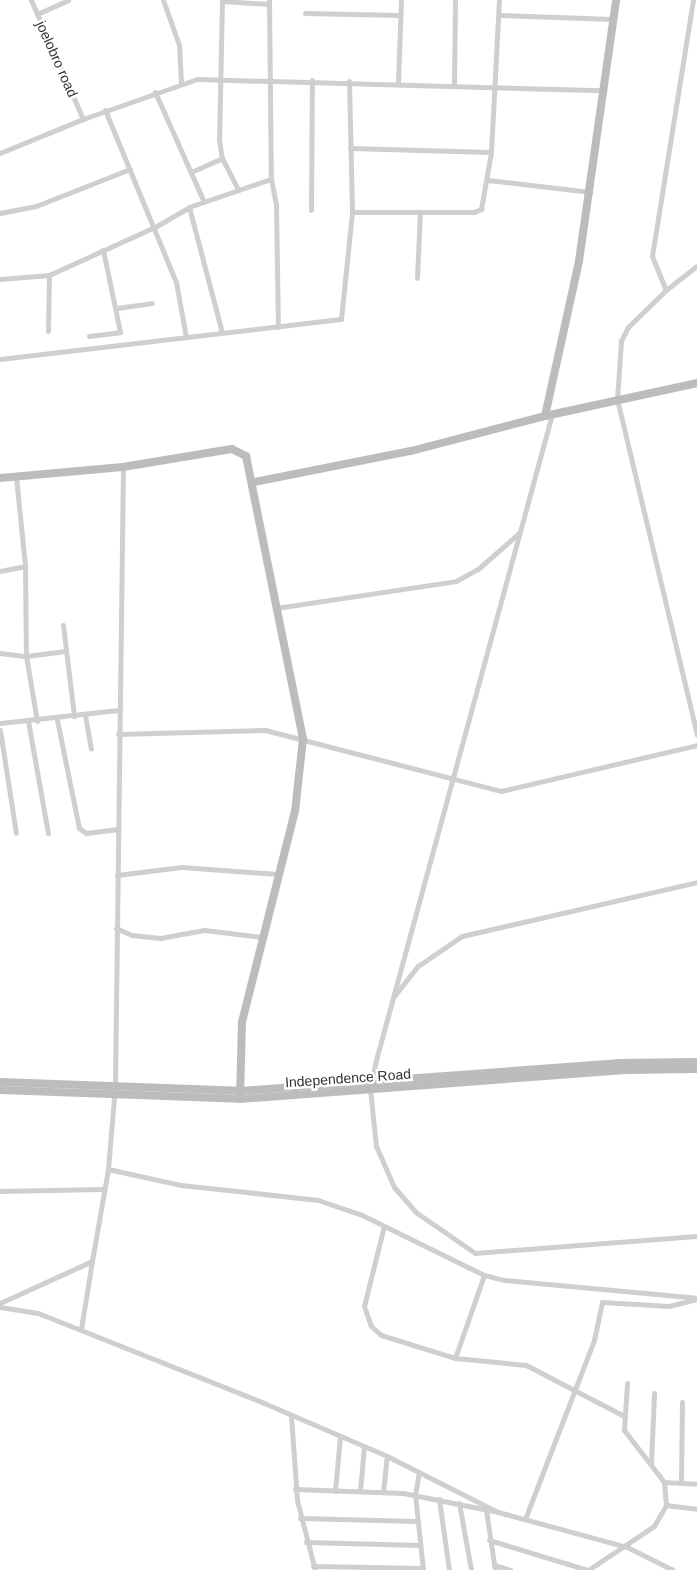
<!DOCTYPE html>
<html>
<head>
<meta charset="utf-8">
<style>
  body { margin:0 }
  #map { position:relative; width:697px; height:1570px; overflow:hidden; background:#fff; font-family:Arial,sans-serif }
  div>[style] { position:absolute }
  [style*='--x'] { left:calc(var(--x)*1px); top:calc(var(--y)*1px); width:calc(var(--w)*1px); rotate:calc(var(--a)*1deg) }
  .street>* { height:5px; margin:-2.5px; padding:0 2.5px; transform-origin:2.5px; border-radius:2.5px; background:#cfcfcf }
  .secondary>* { height:8px; margin:-4px; padding:0 4px; transform-origin:4px; border-radius:4px; background:#bcbcbc }
  span { translate:-50% -50%; white-space:nowrap; text-align:center; line-height:1.15; -webkit-text-stroke:5px #fff; paint-order:stroke }
  .street-label { font-size:14px; color:#323232 }
</style>
</head>
<body>
<div id="map">
  <div class="street">
    <div style="--x:31;--y:0;--w:130;--a:66.4"></div>
    <div style="--x:163;--y:0;--w:48;--a:70.4"></div>
    <div style="--x:179;--y:45;--w:39;--a:87"></div>
    <div style="--x:222;--y:0;--w:140;--a:91.2"></div>
    <div style="--x:219;--y:140;--w:18;--a:81"></div>
    <div style="--x:222;--y:158;--w:36;--a:63"></div>
    <div style="--x:269;--y:0;--w:179;--a:89.4"></div>
    <div style="--x:271;--y:179;--w:25;--a:79"></div>
    <div style="--x:276;--y:204;--w:123;--a:89.1"></div>
    <div style="--x:693;--y:0;--w:259;--a:99.1"></div>
    <div style="--x:652;--y:256;--w:37;--a:68"></div>
    <div style="--x:666;--y:290;--w:53;--a:135.8"></div>
    <div style="--x:628;--y:327;--w:16;--a:117"></div>
    <div style="--x:621;--y:341;--w:58;--a:93.9"></div>
    <div style="--x:617;--y:399;--w:345;--a:76.6"></div>
    <div style="--x:222;--y:1;--w:47;--a:3.7"></div>
    <div style="--x:305;--y:13;--w:95;--a:1.2"></div>
    <div style="--x:37;--y:14;--w:34;--a:-24"></div>
    <div style="--x:499;--y:15;--w:113;--a:2"></div>
    <div style="--x:398;--y:82;--w:82;--a:-87.9"></div>
    <div style="--x:454;--y:84;--w:84;--a:-89.3"></div>
    <div style="--x:155;--y:92;--w:120;--a:66"></div>
    <div style="--x:105;--y:110;--w:186;--a:67.6"></div>
    <div style="--x:176;--y:282;--w:56;--a:79.7"></div>
    <div style="--x:350;--y:148;--w:141;--a:1.6"></div>
    <div style="--x:0;--y:153;--w:90;--a:-22.3"></div>
    <div style="--x:83;--y:119;--w:121;--a:-19.3"></div>
    <div style="--x:197;--y:79;--w:405;--a:1.6"></div>
    <div style="--x:191;--y:172;--w:34;--a:-24"></div>
    <div style="--x:488;--y:180;--w:103;--a:6.7"></div>
    <div style="--x:189;--y:207;--w:130;--a:75.3"></div>
    <div style="--x:311;--y:210;--w:130;--a:-89.6"></div>
    <div style="--x:352;--y:212;--w:122;--a:0"></div>
    <div style="--x:474;--y:212;--w:8;--a:-23"></div>
    <div style="--x:481;--y:209;--w:58;--a:-80"></div>
    <div style="--x:491;--y:152;--w:152;--a:-87"></div>
    <div style="--x:0;--y:213;--w:37;--a:-11"></div>
    <div style="--x:36;--y:206;--w:101;--a:-21.5"></div>
    <div style="--x:417;--y:278;--w:66;--a:-87.4"></div>
    <div style="--x:0;--y:279;--w:49;--a:-4.7"></div>
    <div style="--x:49;--y:275;--w:116;--a:-24.4"></div>
    <div style="--x:155;--y:227;--w:39;--a:-30"></div>
    <div style="--x:189;--y:207;--w:87;--a:-18.9"></div>
    <div style="--x:666;--y:290;--w:39;--a:-38"></div>
    <div style="--x:117;--y:308;--w:35;--a:-8"></div>
    <div style="--x:48;--y:331;--w:56;--a:-89"></div>
    <div style="--x:89;--y:336;--w:31;--a:-7"></div>
    <div style="--x:120;--y:332;--w:84;--a:-101.7"></div>
    <div style="--x:0;--y:359;--w:343;--a:-6.7"></div>
    <div style="--x:341;--y:319;--w:108;--a:-84.1"></div>
    <div style="--x:352;--y:212;--w:131;--a:-91.3"></div>
    <div style="--x:552;--y:414;--w:670;--a:105.24"></div>
    <div style="--x:376;--y:1060;--w:30;--a:102"></div>
    <div style="--x:370;--y:1089;--w:57;--a:84"></div>
    <div style="--x:376;--y:1146;--w:45;--a:66.3"></div>
    <div style="--x:394;--y:1187;--w:35;--a:49"></div>
    <div style="--x:417;--y:1213;--w:70;--a:34.6"></div>
    <div style="--x:475;--y:1253;--w:223;--a:-4.4"></div>
    <div style="--x:16;--y:477;--w:89;--a:84.2"></div>
    <div style="--x:25;--y:566;--w:90;--a:89.4"></div>
    <div style="--x:26;--y:656;--w:66;--a:80.4"></div>
    <div style="--x:0;--y:571;--w:25;--a:-11"></div>
    <div style="--x:276;--y:608;--w:182;--a:-8.5"></div>
    <div style="--x:456;--y:581;--w:25;--a:-29"></div>
    <div style="--x:478;--y:569;--w:55;--a:-41.3"></div>
    <div style="--x:63;--y:625;--w:92;--a:83.1"></div>
    <div style="--x:0;--y:653;--w:26;--a:7"></div>
    <div style="--x:26;--y:656;--w:40;--a:-7.1"></div>
    <div style="--x:85;--y:715;--w:34;--a:80"></div>
    <div style="--x:57;--y:720;--w:110;--a:78.5"></div>
    <div style="--x:79;--y:828;--w:9;--a:36"></div>
    <div style="--x:86;--y:833;--w:31;--a:-7"></div>
    <div style="--x:28;--y:721;--w:114;--a:79.9"></div>
    <div style="--x:0;--y:723;--w:119;--a:-6.3"></div>
    <div style="--x:0;--y:730;--w:104;--a:81.2"></div>
    <div style="--x:118;--y:734;--w:147;--a:-1.6"></div>
    <div style="--x:265;--y:730;--w:244;--a:14.5"></div>
    <div style="--x:501;--y:791;--w:201;--a:-13.2"></div>
    <div style="--x:117;--y:875;--w:65;--a:-7"></div>
    <div style="--x:182;--y:867;--w:96;--a:4.2"></div>
    <div style="--x:116;--y:928;--w:17;--a:24"></div>
    <div style="--x:132;--y:935;--w:28;--a:6"></div>
    <div style="--x:160;--y:938;--w:45;--a:-10.3"></div>
    <div style="--x:204;--y:930;--w:58;--a:6.9"></div>
    <div style="--x:395;--y:995;--w:37;--a:-52"></div>
    <div style="--x:418;--y:966;--w:53;--a:-34.3"></div>
    <div style="--x:462;--y:936;--w:241;--a:-12.9"></div>
    <div style="--x:108;--y:1169;--w:75;--a:12.4"></div>
    <div style="--x:181;--y:1185;--w:138;--a:6.2"></div>
    <div style="--x:318;--y:1200;--w:46;--a:18.8"></div>
    <div style="--x:362;--y:1215;--w:136;--a:26.2"></div>
    <div style="--x:484;--y:1275;--w:21;--a:14"></div>
    <div style="--x:504;--y:1280;--w:194;--a:5.3"></div>
    <div style="--x:0;--y:1191;--w:102;--a:-1.1"></div>
    <div style="--x:384;--y:1226;--w:82;--a:104"></div>
    <div style="--x:364;--y:1306;--w:21;--a:71"></div>
    <div style="--x:371;--y:1326;--w:13;--a:42"></div>
    <div style="--x:381;--y:1335;--w:77;--a:17.3"></div>
    <div style="--x:455;--y:1358;--w:71;--a:5.6"></div>
    <div style="--x:526;--y:1365;--w:110;--a:27.5"></div>
    <div style="--x:0;--y:1303;--w:101;--a:-24.5"></div>
    <div style="--x:92;--y:1261;--w:93;--a:-80.1"></div>
    <div style="--x:108;--y:1169;--w:84;--a:-85.2"></div>
    <div style="--x:115;--y:1085;--w:618;--a:-89.26"></div>
    <div style="--x:0;--y:1307;--w:38;--a:9"></div>
    <div style="--x:38;--y:1313;--w:243;--a:21.7"></div>
    <div style="--x:264;--y:1403;--w:134;--a:23.3"></div>
    <div style="--x:387;--y:1456;--w:124;--a:26.8"></div>
    <div style="--x:498;--y:1512;--w:134;--a:15.2"></div>
    <div style="--x:627;--y:1547;--w:51;--a:26.6"></div>
    <div style="--x:81;--y:1329;--w:69;--a:-80.8"></div>
    <div style="--x:455;--y:1358;--w:88;--a:-70.7"></div>
    <div style="--x:291;--y:1416;--w:84;--a:85.9"></div>
    <div style="--x:297;--y:1500;--w:72;--a:75.6"></div>
    <div style="--x:651;--y:1463;--w:70;--a:-87.5"></div>
    <div style="--x:419;--y:1472;--w:22;--a:100"></div>
    <div style="--x:415;--y:1494;--w:76;--a:84"></div>
    <div style="--x:664;--y:1482;--w:33;--a:3"></div>
    <div style="--x:681;--y:1483;--w:81;--a:-89.3"></div>
    <div style="--x:295;--y:1489;--w:108;--a:2.1"></div>
    <div style="--x:403;--y:1493;--w:92;--a:11.3"></div>
    <div style="--x:335;--y:1491;--w:55;--a:-84.8"></div>
    <div style="--x:360;--y:1491;--w:45;--a:-84.9"></div>
    <div style="--x:383;--y:1492;--w:36;--a:-84"></div>
    <div style="--x:439;--y:1499;--w:72;--a:82"></div>
    <div style="--x:459;--y:1503;--w:68;--a:79.8"></div>
    <div style="--x:666;--y:1505;--w:31;--a:7"></div>
    <div style="--x:486;--y:1510;--w:61;--a:81.5"></div>
    <div style="--x:300;--y:1518;--w:117;--a:1.5"></div>
    <div style="--x:525;--y:1519;--w:192;--a:-68.9"></div>
    <div style="--x:594;--y:1340;--w:39;--a:-78"></div>
    <div style="--x:602;--y:1302;--w:67;--a:3.4"></div>
    <div style="--x:669;--y:1306;--w:29;--a:-14"></div>
    <div style="--x:489;--y:1540;--w:103;--a:16.9"></div>
    <div style="--x:306;--y:1542;--w:114;--a:1.5"></div>
    <div style="--x:494;--y:1565;--w:17;--a:17"></div>
    <div style="--x:313;--y:1566;--w:110;--a:1"></div>
    <div style="--x:588;--y:1570;--w:79;--a:-33.7"></div>
    <div style="--x:654;--y:1526;--w:24;--a:-60"></div>
    <div style="--x:666;--y:1505;--w:23;--a:-95"></div>
    <div style="--x:664;--y:1482;--w:66;--a:-127.6"></div>
    <div style="--x:624;--y:1430;--w:47;--a:-86.3"></div>
  </div>
  <div class="secondary">
    <div style="--x:545;--y:416;--w:159;--a:-77.6"></div>
    <div style="--x:579;--y:261;--w:264;--a:-81.9"></div>
    <div style="--x:0;--y:478;--w:123;--a:-5.1"></div>
    <div style="--x:123;--y:467;--w:110;--a:-9.4"></div>
    <div style="--x:232;--y:449;--w:16;--a:27"></div>
    <div style="--x:246;--y:456;--w:289;--a:78.6"></div>
    <div style="--x:303;--y:739;--w:72;--a:96.3"></div>
    <div style="--x:295;--y:811;--w:218;--a:104.1"></div>
    <div style="--x:242;--y:1022;--w:77;--a:91.5"></div>
    <div style="--x:254;--y:482;--w:160;--a:-11.2"></div>
    <div style="--x:411;--y:451;--w:138;--a:-14.6"></div>
    <div style="--x:545;--y:416;--w:156;--a:-12.2"></div>
    <div style="--x:0;--y:1082;--w:240;--a:2.1"></div>
    <div style="--x:240;--y:1091;--w:378;--a:-4.2"></div>
    <div style="--x:617;--y:1063;--w:80;--a:-0.7"></div>
    <div style="--x:0;--y:1090;--w:240;--a:2.1"></div>
    <div style="--x:240;--y:1099;--w:387;--a:-4.3"></div>
    <div style="--x:626;--y:1070;--w:71;--a:-0.8"></div>
  </div>
  <div class="street-label">
    <span style="left:57px;top:59px;rotate:66deg">joelobro road</span>
    <span style="left:348px;top:1078px;rotate:-4deg">Independence Road</span>
  </div>
</div>
</body>
</html>
